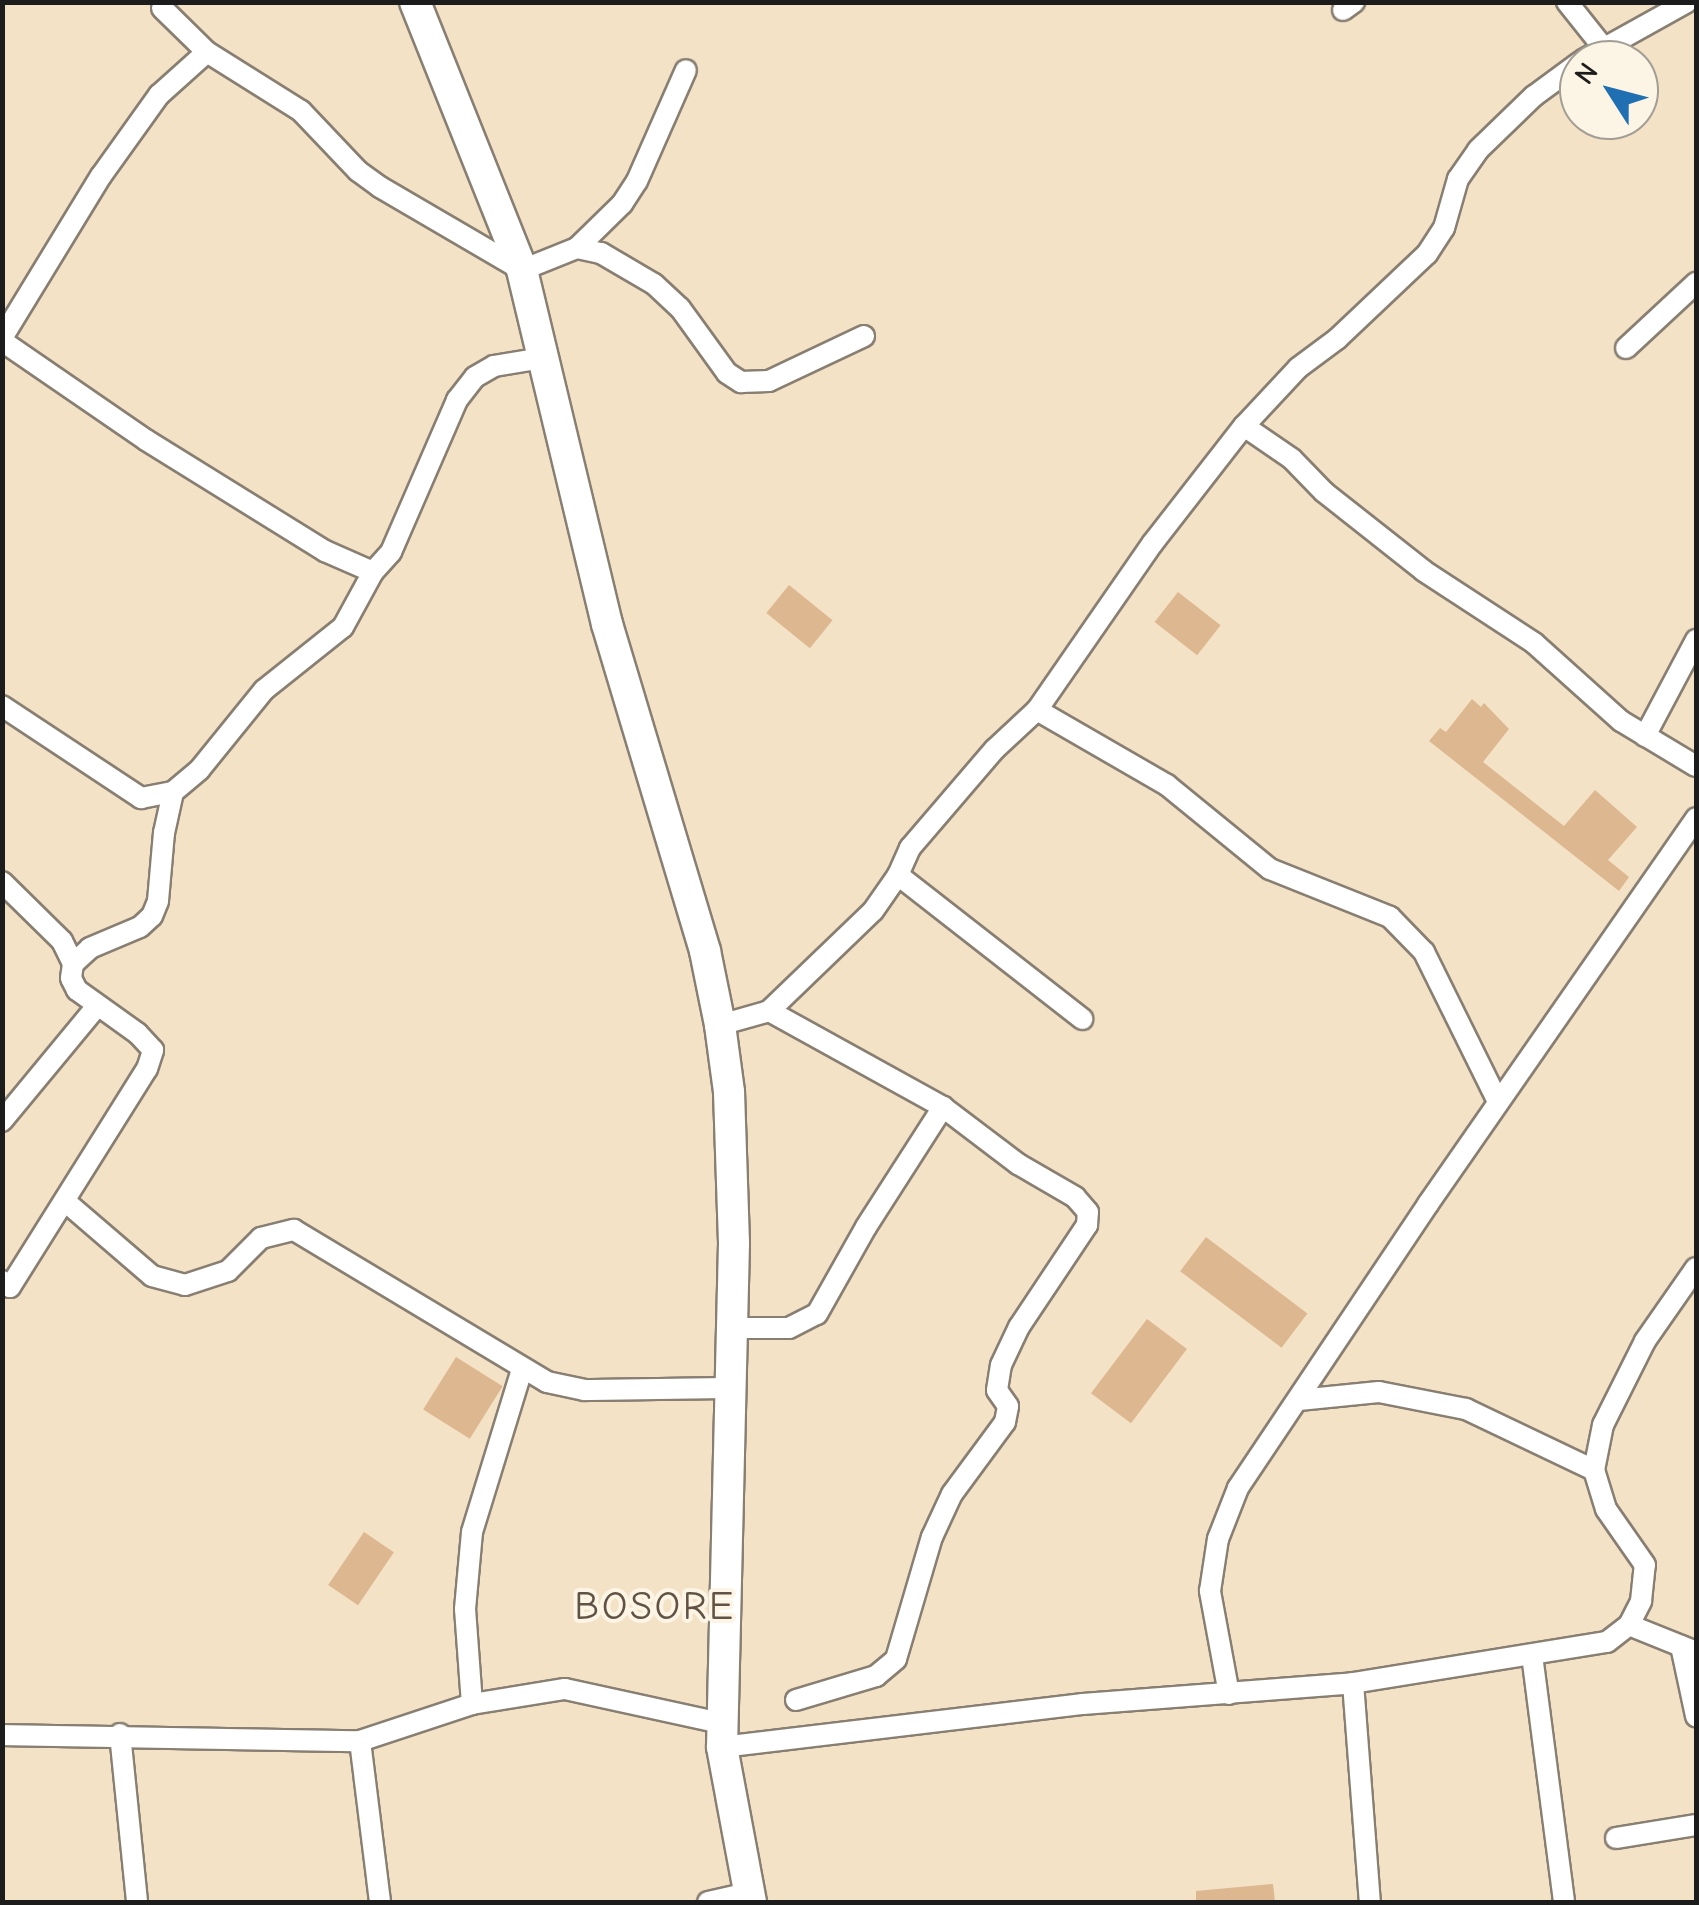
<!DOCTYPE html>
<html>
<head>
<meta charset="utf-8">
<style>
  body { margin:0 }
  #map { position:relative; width:1699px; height:1905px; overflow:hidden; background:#f4e2c7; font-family:"Comic Neue",sans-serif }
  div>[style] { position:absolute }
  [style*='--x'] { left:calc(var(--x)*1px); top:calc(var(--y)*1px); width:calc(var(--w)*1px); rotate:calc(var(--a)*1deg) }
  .building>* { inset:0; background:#ddb78f; transform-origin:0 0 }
  .roads { filter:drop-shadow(2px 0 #887f72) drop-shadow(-2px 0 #887f72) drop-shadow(0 2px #887f72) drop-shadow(0 -2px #887f72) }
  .street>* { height:20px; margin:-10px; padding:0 10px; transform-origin:10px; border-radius:10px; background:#fff }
  .secondary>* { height:30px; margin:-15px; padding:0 15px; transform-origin:15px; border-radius:15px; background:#fff }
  span { translate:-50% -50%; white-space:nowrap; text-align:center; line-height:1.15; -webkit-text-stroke:8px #fcf5e5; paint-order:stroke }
  .quarter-label { font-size:40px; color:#605244; letter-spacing:2.5px }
  .frame { position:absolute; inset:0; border:5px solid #1c1c1c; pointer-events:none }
  .north { position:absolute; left:1559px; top:40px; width:100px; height:100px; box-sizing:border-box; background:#fcf5e5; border:2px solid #a29e95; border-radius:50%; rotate:306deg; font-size:28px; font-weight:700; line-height:40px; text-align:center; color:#1c1c1c }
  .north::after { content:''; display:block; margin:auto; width:35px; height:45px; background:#1f6fb2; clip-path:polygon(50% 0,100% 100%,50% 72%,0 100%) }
</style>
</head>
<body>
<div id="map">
  <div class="building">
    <div style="left:789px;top:585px;width:56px;height:36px;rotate:39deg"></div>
    <div style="left:1178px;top:592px;width:54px;height:38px;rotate:38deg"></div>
    <div style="clip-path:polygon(1472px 699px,1481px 707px,1484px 703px,1509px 729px,1483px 762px,1564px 826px,1595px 790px,1637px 827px,1608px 860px,1629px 877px,1619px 891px,1429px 741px,1440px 728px,1446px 732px)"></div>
    <div style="left:1206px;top:1237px;width:127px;height:43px;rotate:37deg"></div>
    <div style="left:1147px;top:1319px;width:50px;height:93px;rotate:37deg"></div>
    <div style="left:456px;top:1357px;width:55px;height:62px;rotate:32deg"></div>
    <div style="left:364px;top:1532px;width:36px;height:64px;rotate:34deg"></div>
    <div style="clip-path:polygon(1273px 1884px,1275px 1902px,1196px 1902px,1196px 1891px)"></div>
  </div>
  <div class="roads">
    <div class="street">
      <div style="--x:1567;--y:2;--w:56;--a:51.5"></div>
      <div style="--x:162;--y:8;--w:63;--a:44.4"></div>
      <div style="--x:207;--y:52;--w:111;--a:32.1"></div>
      <div style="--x:301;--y:111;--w:83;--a:46.5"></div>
      <div style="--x:358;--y:171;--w:27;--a:36"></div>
      <div style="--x:380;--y:187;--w:164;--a:30.3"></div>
      <div style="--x:522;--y:270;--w:59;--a:-21.8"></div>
      <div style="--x:577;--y:248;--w:25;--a:12"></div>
      <div style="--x:601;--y:253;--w:61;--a:30.3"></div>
      <div style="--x:654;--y:284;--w:35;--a:43"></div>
      <div style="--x:680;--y:308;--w:80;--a:54.1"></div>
      <div style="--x:727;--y:373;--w:17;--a:33"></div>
      <div style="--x:741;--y:382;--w:28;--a:-2"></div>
      <div style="--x:769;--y:381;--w:105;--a:-25.3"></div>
      <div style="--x:1343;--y:10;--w:14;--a:-36"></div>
      <div style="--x:1583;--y:60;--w:119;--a:-29.1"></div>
      <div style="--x:577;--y:248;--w:63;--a:-44.4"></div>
      <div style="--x:622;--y:204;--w:27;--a:-57"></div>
      <div style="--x:637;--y:181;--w:121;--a:-66.2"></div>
      <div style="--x:2;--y:338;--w:190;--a:-58.6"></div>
      <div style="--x:101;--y:176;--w:100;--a:-54.4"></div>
      <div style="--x:159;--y:95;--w:64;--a:-41.9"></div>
      <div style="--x:2;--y:341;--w:175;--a:34.5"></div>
      <div style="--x:146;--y:440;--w:211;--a:31.8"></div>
      <div style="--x:325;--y:551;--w:52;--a:23.6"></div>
      <div style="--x:373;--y:572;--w:27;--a:-48"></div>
      <div style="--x:391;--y:552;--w:166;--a:-66.5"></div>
      <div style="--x:457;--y:400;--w:29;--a:-52"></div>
      <div style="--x:475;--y:377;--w:22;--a:-30"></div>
      <div style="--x:494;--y:366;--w:49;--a:-9.5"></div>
      <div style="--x:1626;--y:348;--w:96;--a:-42.9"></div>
      <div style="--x:1244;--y:426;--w:79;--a:-47"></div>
      <div style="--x:1298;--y:368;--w:49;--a:-36.6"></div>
      <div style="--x:1337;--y:339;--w:124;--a:-43.4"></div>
      <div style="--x:1427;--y:254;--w:31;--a:-57"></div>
      <div style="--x:1444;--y:228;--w:51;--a:-74.1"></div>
      <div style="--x:1458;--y:179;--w:35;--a:-55"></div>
      <div style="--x:1478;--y:150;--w:78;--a:-44"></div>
      <div style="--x:1534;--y:96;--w:56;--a:-36.3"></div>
      <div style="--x:2;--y:706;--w:167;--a:33.5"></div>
      <div style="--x:141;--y:798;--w:33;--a:-11"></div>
      <div style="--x:173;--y:792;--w:35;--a:-40"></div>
      <div style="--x:200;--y:769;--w:102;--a:-51"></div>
      <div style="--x:264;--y:690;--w:101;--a:-38.6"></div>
      <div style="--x:343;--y:627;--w:63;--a:-61.4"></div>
      <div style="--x:1037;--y:710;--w:150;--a:30"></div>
      <div style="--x:1167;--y:785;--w:133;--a:39.2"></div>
      <div style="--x:1270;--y:869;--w:129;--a:21.8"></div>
      <div style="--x:1390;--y:917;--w:49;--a:45.8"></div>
      <div style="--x:1424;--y:952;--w:167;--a:63.7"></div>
      <div style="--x:1645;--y:736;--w:109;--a:-62"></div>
      <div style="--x:898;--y:875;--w:234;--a:38"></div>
      <div style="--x:2;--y:882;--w:84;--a:44.5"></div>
      <div style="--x:62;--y:941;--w:25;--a:64"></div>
      <div style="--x:720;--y:1025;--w:51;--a:-15.9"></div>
      <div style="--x:769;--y:1011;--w:144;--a:-43.9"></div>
      <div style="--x:873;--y:911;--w:44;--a:-55.2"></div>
      <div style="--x:898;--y:875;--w:30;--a:-66"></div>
      <div style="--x:910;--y:848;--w:130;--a:-49.4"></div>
      <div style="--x:995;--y:749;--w:57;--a:-42.9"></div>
      <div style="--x:1037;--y:710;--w:202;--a:-55.3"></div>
      <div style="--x:1152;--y:544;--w:150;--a:-52.1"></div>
      <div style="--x:1244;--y:426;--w:58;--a:34.5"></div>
      <div style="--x:1292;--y:459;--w:46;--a:45.9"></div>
      <div style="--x:1324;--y:492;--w:127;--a:38.3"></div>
      <div style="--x:1424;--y:571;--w:131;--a:33.2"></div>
      <div style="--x:1534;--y:643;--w:117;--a:41.9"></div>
      <div style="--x:1621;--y:721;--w:87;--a:31"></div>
      <div style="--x:2;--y:1121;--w:149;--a:-50.4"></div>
      <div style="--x:66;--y:1202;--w:113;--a:40.7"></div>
      <div style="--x:152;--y:1276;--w:34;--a:15"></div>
      <div style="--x:185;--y:1285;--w:45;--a:-18"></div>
      <div style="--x:228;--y:1271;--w:47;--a:-45"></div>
      <div style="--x:261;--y:1238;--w:34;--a:-14"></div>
      <div style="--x:294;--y:1230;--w:295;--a:31"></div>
      <div style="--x:547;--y:1382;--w:38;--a:12"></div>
      <div style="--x:584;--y:1390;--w:149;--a:-0.8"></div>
      <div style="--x:2;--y:1281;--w:10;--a:37"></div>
      <div style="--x:10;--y:1287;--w:257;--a:-57.9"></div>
      <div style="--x:147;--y:1069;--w:20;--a:-72"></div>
      <div style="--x:153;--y:1050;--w:23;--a:-133"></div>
      <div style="--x:137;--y:1033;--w:74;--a:-144.4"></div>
      <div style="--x:77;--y:990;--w:13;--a:-117"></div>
      <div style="--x:71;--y:978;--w:14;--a:-82"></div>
      <div style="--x:73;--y:964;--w:23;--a:-43"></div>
      <div style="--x:90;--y:948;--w:54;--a:-22.8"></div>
      <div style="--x:140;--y:927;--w:16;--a:-43"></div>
      <div style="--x:152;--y:916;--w:16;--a:-68"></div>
      <div style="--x:158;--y:901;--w:68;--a:-85"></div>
      <div style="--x:164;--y:833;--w:42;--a:-77.6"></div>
      <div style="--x:734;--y:1328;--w:55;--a:0"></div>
      <div style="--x:789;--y:1328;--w:31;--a:-27"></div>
      <div style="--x:817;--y:1314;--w:100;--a:-60.6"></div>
      <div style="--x:866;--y:1227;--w:143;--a:-57.3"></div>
      <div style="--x:943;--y:1107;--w:199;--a:-151.1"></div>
      <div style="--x:1299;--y:1400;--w:80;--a:-5.7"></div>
      <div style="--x:1379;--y:1392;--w:89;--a:11.1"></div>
      <div style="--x:1466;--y:1409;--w:142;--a:25.5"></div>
      <div style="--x:1629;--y:1625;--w:72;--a:21.9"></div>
      <div style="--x:1681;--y:1646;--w:72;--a:77.9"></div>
      <div style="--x:1532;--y:1655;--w:249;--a:82.6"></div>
      <div style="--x:1353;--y:1683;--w:220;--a:85.6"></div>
      <div style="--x:1229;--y:1694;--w:105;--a:-100.5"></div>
      <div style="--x:1210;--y:1591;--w:53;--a:-81.3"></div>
      <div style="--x:1218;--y:1539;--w:55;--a:-68.6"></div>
      <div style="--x:1238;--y:1488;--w:342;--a:-56.2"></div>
      <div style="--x:1428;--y:1204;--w:470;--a:-55.2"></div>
      <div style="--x:796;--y:1700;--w:84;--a:-16.7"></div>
      <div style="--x:876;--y:1676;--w:26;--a:-40"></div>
      <div style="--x:896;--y:1659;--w:127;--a:-73.6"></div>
      <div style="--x:932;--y:1537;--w:47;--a:-65.1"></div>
      <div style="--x:952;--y:1494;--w:89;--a:-53.6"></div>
      <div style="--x:1005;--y:1422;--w:16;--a:-79"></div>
      <div style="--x:1008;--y:1406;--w:19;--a:-125"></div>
      <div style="--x:997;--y:1390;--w:25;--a:-81"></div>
      <div style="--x:1001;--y:1365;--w:42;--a:-64.7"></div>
      <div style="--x:1019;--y:1327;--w:123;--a:-56.3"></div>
      <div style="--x:1087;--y:1225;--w:13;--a:-86"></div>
      <div style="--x:1088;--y:1212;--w:20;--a:-131"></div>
      <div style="--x:1075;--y:1197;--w:66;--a:-149.9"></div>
      <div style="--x:1018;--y:1164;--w:94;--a:-142.8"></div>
      <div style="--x:472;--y:1704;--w:95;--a:-94.2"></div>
      <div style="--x:465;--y:1609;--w:77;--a:-84.8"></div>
      <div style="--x:472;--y:1532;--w:170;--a:-72.9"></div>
      <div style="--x:120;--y:1734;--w:169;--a:84.2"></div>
      <div style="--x:2;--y:1735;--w:358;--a:1"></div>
      <div style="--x:360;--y:1741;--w:118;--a:-18.3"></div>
      <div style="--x:472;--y:1704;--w:94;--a:-9.2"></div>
      <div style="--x:565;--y:1689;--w:164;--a:12.3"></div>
      <div style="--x:360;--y:1741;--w:162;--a:82.9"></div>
      <div style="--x:722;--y:1747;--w:364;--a:-6.8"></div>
      <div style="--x:1083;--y:1704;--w:271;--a:-4.4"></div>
      <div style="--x:1353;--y:1683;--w:257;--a:-9.2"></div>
      <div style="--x:1607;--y:1642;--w:28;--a:-38"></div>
      <div style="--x:1629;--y:1625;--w:27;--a:-63"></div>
      <div style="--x:1641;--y:1601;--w:36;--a:-84"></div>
      <div style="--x:1645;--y:1565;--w:68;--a:-124.9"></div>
      <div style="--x:1606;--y:1509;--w:41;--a:-107.1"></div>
      <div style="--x:1594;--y:1470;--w:46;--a:-78.7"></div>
      <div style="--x:1603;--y:1425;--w:94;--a:-63.4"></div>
      <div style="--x:1645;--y:1341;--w:89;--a:-55.1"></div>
      <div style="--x:1616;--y:1838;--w:81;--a:-9.2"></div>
      <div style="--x:708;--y:1902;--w:41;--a:-12.7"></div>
    </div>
    <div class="secondary">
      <div style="--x:415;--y:2;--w:289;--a:68.2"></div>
      <div style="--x:522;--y:270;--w:364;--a:76.5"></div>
      <div style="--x:607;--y:624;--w:341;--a:73.3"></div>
      <div style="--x:705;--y:951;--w:76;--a:78.5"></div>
      <div style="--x:720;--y:1025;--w:68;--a:82.3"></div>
      <div style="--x:729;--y:1092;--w:151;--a:88.1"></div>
      <div style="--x:734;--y:1243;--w:504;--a:91.36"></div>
      <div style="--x:722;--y:1747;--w:158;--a:79.4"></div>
    </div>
  </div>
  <div class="quarter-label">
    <span style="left:655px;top:1606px">BOSORE</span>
  </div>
  <div class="frame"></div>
  <div class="north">N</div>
</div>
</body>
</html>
